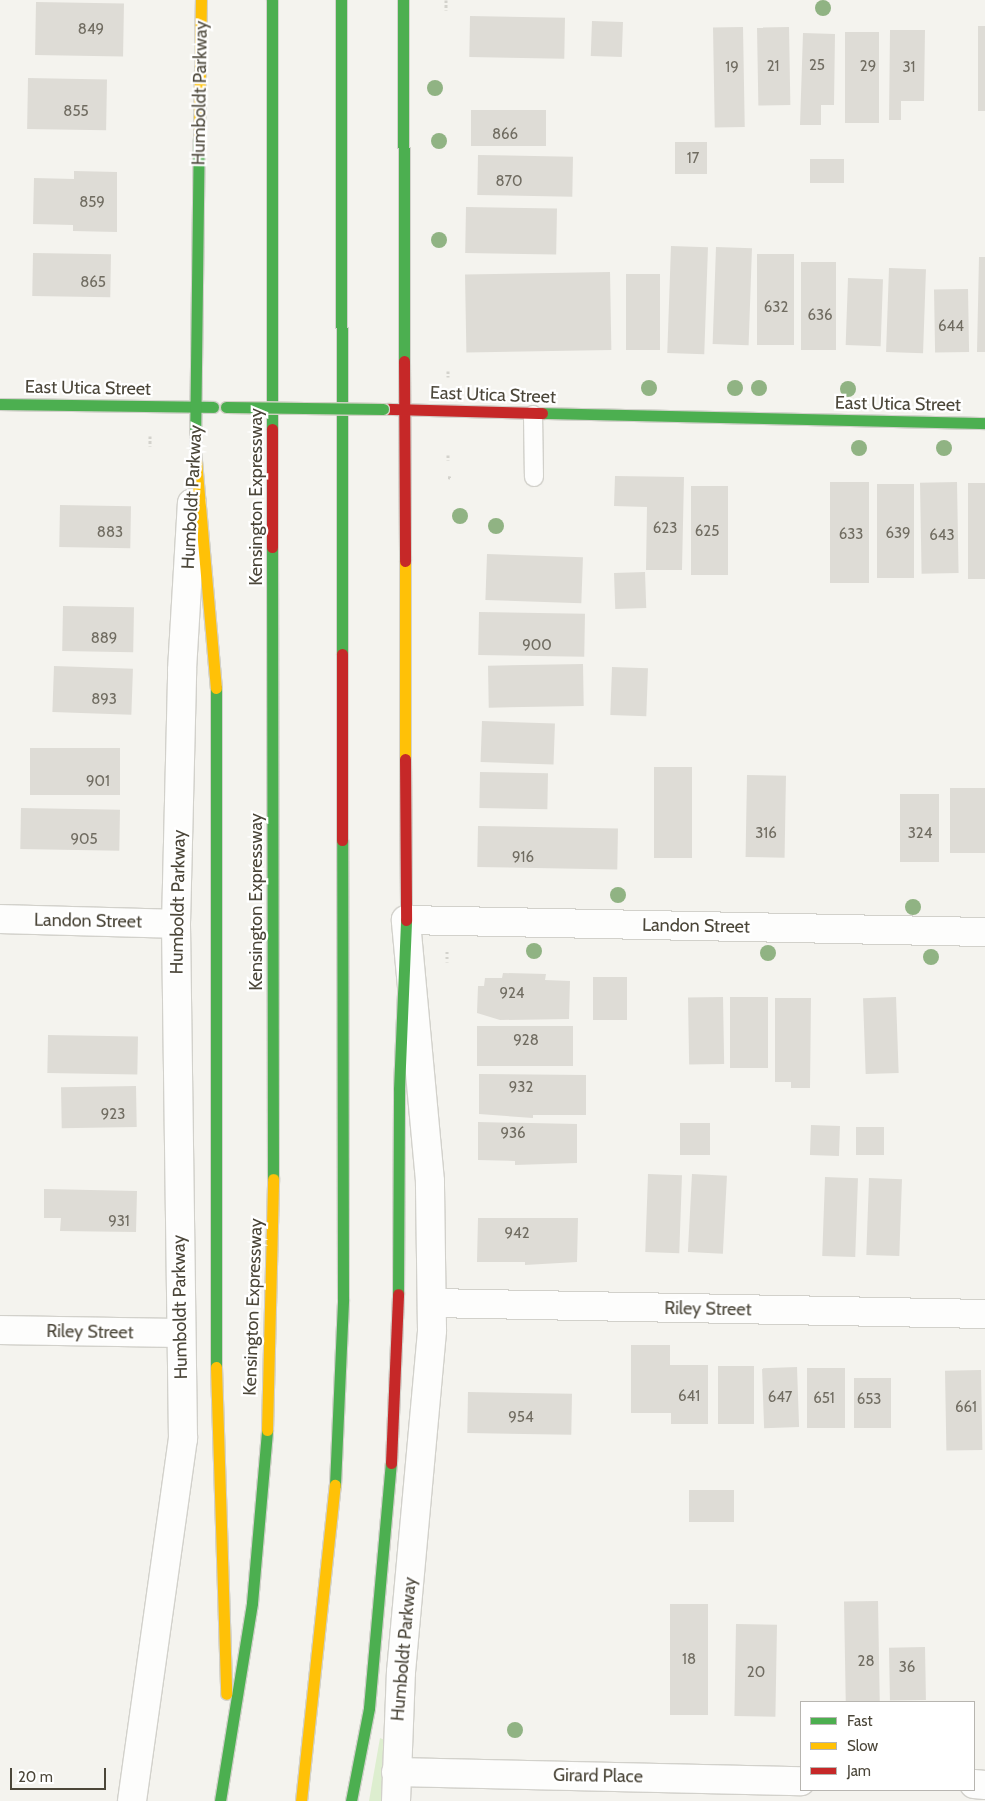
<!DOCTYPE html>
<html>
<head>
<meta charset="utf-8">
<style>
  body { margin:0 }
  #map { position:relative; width:985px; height:1801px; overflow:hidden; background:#f4f3ee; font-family:Cabin,sans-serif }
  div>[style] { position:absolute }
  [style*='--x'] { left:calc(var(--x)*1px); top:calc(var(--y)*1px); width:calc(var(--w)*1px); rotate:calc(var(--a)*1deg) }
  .green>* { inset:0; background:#ddeecf }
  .building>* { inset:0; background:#dedcd6; transform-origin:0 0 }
  .path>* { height:3px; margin-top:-1.5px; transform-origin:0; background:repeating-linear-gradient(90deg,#d3d2cc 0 2.5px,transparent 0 5px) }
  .roads { filter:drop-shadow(1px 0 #d2d1cb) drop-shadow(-1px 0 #d2d1cb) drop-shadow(0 1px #d2d1cb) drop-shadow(0 -1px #d2d1cb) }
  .lane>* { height:18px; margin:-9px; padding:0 9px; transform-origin:9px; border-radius:9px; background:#fdfdfc }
  .street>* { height:28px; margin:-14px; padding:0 14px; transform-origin:14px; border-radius:14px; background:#fdfdfc }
  .fast>* { height:11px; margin:-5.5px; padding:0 5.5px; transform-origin:5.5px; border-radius:5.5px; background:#4caf50 }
  .slow>* { height:11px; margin:-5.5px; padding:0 5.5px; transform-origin:5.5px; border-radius:5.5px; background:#ffc107 }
  .jam>* { height:11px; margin:-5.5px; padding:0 5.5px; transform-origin:5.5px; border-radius:5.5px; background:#c62828 }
  .bridges { filter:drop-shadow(1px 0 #d2d1c5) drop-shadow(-1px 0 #d2d1c5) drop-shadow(0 1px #d2d1c5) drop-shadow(0 -1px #d2d1c5) }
  .fast-bridge>* { height:11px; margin:-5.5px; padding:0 5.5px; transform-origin:5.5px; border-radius:5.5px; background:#4caf50 }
  .trees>* { width:16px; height:16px; margin:-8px; border-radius:50%; background:#90b383 }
  span { translate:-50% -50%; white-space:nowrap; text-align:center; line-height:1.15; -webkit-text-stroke:4.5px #fff; paint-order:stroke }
  .number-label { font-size:15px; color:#706c61 }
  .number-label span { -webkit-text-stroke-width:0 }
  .street-label { font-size:18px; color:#4b4639 }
  .legend { position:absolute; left:800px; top:1701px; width:175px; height:90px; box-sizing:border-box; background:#fff; border:1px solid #b7b5b0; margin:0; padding:6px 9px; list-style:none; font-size:15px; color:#4b4639 }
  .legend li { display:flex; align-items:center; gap:10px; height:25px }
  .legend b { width:25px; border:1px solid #b7b5b0 }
  .scale { position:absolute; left:10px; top:1768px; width:96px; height:22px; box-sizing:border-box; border:2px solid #4b4639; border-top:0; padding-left:6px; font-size:15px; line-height:18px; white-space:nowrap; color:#4b4639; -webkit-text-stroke:4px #fff; paint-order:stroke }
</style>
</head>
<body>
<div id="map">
  <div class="green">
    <div style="clip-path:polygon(380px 1738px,387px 1741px,386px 1801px,369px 1801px)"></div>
  </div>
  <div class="building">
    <div style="left:36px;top:2px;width:88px;height:53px;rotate:1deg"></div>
    <div style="left:470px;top:16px;width:95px;height:41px;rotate:1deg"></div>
    <div style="left:592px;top:21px;width:31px;height:35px;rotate:2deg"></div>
    <div style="left:978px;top:26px;width:7px;height:85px"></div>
    <div style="left:743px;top:27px;width:100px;height:30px;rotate:89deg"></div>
    <div style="left:789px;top:27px;width:78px;height:32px;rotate:89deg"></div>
    <div style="clip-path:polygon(890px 30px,925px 30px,924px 101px,901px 101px,901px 120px,889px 120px)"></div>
    <div style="left:845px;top:32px;width:34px;height:91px"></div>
    <div style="clip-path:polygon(803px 33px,835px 34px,834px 105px,821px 105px,821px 125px,800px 125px)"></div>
    <div style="left:28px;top:78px;width:79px;height:51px;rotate:1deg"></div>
    <div style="left:471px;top:110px;width:75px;height:36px"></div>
    <div style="left:675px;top:142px;width:32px;height:32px"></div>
    <div style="left:478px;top:155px;width:95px;height:40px;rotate:1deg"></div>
    <div style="left:810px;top:159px;width:34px;height:24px"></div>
    <div style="clip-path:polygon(74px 171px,117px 172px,117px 232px,73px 231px,73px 225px,33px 224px,34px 178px,74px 179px)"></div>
    <div style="left:466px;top:207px;width:91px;height:46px;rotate:1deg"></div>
    <div style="left:671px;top:246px;width:37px;height:107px;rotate:2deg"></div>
    <div style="left:716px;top:247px;width:36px;height:97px;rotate:2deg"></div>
    <div style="left:33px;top:253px;width:78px;height:43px;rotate:1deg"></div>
    <div style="left:757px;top:254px;width:37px;height:91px"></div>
    <div style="clip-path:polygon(979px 257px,985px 257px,985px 352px,977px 352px)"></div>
    <div style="left:801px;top:262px;width:35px;height:88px"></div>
    <div style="left:889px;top:268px;width:37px;height:84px;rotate:2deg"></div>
    <div style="left:610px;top:272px;width:78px;height:145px;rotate:89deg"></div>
    <div style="left:626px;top:274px;width:34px;height:76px"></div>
    <div style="left:848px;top:278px;width:35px;height:67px;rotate:2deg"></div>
    <div style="left:968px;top:289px;width:63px;height:34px;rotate:89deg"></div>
    <div style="clip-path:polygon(615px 476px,684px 477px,682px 570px,646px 570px,647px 507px,614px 506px)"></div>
    <div style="left:830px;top:482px;width:39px;height:101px"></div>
    <div style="left:957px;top:482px;width:91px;height:37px;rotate:89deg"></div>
    <div style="left:968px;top:483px;width:17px;height:96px"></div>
    <div style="left:877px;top:484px;width:37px;height:94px"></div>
    <div style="left:691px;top:486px;width:37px;height:89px"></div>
    <div style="left:60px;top:505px;width:71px;height:42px;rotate:1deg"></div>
    <div style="left:487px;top:554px;width:96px;height:46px;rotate:2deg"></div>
    <div style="left:645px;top:572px;width:36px;height:31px;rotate:88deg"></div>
    <div style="left:63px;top:606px;width:71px;height:45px;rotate:1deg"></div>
    <div style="left:479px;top:612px;width:106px;height:43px;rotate:1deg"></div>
    <div style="left:583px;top:664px;width:42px;height:95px;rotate:89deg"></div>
    <div style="left:54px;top:666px;width:79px;height:46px;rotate:2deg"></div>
    <div style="left:612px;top:667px;width:36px;height:48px;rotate:2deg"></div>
    <div style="left:482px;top:721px;width:73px;height:41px;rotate:2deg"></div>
    <div style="left:120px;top:748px;width:47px;height:90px;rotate:90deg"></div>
    <div style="left:654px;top:767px;width:38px;height:91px"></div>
    <div style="left:480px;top:772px;width:68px;height:36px;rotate:1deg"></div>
    <div style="left:747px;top:775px;width:39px;height:82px;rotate:1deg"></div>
    <div style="left:985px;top:788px;width:65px;height:35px;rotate:90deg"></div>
    <div style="left:900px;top:794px;width:39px;height:68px"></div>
    <div style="left:21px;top:808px;width:99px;height:41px;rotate:1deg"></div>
    <div style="left:478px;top:826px;width:140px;height:41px;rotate:1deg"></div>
    <div style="clip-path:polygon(503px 973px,546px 974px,545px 980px,570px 981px,569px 1019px,500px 1020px,477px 1013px,478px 986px,484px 986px,485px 978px,502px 978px)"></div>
    <div style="left:593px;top:977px;width:34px;height:43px"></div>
    <div style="left:723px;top:997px;width:67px;height:35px;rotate:89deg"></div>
    <div style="left:730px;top:997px;width:38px;height:71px"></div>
    <div style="left:896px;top:997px;width:76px;height:33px;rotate:88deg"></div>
    <div style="clip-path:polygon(775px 998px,811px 998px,810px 1088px,791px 1088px,791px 1082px,775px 1082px)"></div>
    <div style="left:477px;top:1026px;width:96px;height:40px"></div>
    <div style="left:48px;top:1035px;width:90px;height:38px;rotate:1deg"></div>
    <div style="clip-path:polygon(479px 1074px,586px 1075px,586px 1115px,533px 1115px,533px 1118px,479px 1114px)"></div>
    <div style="left:136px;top:1086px;width:41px;height:75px;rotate:89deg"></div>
    <div style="clip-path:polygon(478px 1122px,577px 1124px,577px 1163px,515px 1165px,515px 1161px,478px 1160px)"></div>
    <div style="left:680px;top:1123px;width:30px;height:32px"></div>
    <div style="left:811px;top:1125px;width:29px;height:30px;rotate:2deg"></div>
    <div style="left:856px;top:1127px;width:28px;height:28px"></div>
    <div style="left:648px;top:1174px;width:34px;height:78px;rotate:2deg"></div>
    <div style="left:692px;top:1174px;width:35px;height:78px;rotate:3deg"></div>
    <div style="left:825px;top:1177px;width:33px;height:79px;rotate:2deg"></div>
    <div style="left:869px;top:1178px;width:33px;height:77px;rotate:2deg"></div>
    <div style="clip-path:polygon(44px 1189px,137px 1191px,136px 1232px,60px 1231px,61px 1218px,44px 1218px)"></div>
    <div style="clip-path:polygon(478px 1218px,578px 1218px,577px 1262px,525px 1265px,525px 1262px,477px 1262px)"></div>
    <div style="clip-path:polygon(631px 1345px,670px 1345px,670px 1365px,708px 1365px,708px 1424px,671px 1424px,671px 1413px,631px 1413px)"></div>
    <div style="left:718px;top:1366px;width:36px;height:58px"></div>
    <div style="left:797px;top:1367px;width:60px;height:35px;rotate:88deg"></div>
    <div style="left:807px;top:1368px;width:38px;height:60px"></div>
    <div style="left:981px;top:1370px;width:80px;height:36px;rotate:89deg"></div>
    <div style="left:854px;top:1378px;width:37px;height:50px"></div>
    <div style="left:468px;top:1392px;width:104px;height:41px;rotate:1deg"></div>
    <div style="left:689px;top:1490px;width:45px;height:32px"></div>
    <div style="left:878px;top:1601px;width:101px;height:34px;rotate:89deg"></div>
    <div style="left:670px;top:1604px;width:38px;height:111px"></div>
    <div style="left:736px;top:1624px;width:41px;height:92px;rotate:1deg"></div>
    <div style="left:925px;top:1647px;width:53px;height:36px;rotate:89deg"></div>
  </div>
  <div class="path">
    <div style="--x:446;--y:0;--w:10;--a:90"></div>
    <div style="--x:448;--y:371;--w:6;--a:90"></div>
    <div style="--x:150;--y:436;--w:10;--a:90"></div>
    <div style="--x:448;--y:455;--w:5;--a:90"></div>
    <div style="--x:448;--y:477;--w:4;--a:14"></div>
    <div style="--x:447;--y:951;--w:11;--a:90"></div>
  </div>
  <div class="roads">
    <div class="lane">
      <div style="--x:533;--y:415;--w:62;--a:89.1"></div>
    </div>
    <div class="street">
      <div style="--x:0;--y:919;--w:176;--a:1.6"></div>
      <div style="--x:432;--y:1303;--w:553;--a:1.14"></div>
      <div style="--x:0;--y:1330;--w:179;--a:1"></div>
      <div style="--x:396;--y:1772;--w:405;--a:1.3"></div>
      <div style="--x:974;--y:1784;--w:11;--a:5"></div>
      <div style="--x:132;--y:1801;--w:366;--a:-82"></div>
      <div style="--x:183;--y:1439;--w:515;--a:-90.78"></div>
      <div style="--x:176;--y:924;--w:254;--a:-88.6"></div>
      <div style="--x:182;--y:670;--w:167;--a:-86.6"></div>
      <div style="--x:396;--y:1801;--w:129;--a:-87.8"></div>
      <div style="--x:401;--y:1672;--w:343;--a:-84.8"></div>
      <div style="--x:432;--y:1330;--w:149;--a:-90.8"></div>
      <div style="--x:430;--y:1181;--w:262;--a:-95.3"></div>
      <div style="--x:406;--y:920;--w:579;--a:1.19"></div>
    </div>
    <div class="fast">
      <div style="--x:272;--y:0;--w:429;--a:90"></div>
      <div style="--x:341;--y:0;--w:654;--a:89.91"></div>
      <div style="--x:403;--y:0;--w:361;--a:89.8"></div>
      <div style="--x:0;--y:404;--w:213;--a:0.8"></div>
      <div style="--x:542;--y:413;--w:443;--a:1.3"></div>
      <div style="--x:195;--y:449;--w:310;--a:-89.3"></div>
      <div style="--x:272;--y:547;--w:632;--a:89.91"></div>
      <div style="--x:216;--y:688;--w:679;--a:90"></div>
      <div style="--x:398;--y:1294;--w:205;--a:-89.7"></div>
      <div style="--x:399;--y:1089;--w:169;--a:-87.6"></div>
      <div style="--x:335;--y:1485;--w:186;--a:-87.5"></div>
      <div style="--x:343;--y:1299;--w:459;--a:-90.1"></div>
      <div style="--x:220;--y:1801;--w:201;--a:-80.8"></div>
      <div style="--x:252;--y:1603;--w:174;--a:-85"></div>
      <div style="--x:351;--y:1801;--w:95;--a:-79"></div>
      <div style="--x:369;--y:1708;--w:246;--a:-84.9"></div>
    </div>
    <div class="slow">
      <div style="--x:199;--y:139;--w:139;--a:-89.2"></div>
      <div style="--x:195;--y:449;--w:240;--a:85"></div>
      <div style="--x:405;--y:561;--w:198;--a:90"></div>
      <div style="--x:216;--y:1367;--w:327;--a:88.2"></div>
      <div style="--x:267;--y:1430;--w:251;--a:-88.6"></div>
      <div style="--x:301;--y:1801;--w:318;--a:-83.9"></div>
    </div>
    <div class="jam">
      <div style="--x:404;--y:361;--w:200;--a:89.7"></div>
      <div style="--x:389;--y:409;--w:153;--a:1.5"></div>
      <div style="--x:272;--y:429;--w:118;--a:90"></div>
      <div style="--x:342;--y:654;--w:186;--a:90"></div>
      <div style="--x:405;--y:759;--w:161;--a:89.6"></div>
      <div style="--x:391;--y:1463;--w:169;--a:-87.6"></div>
    </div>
  </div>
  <div class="bridges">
    <div class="fast-bridge">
      <div style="--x:226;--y:407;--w:157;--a:0.7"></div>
    </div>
  </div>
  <div class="trees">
    <div style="left:823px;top:8px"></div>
    <div style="left:435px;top:88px"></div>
    <div style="left:439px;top:141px"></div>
    <div style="left:439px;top:240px"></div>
    <div style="left:649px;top:388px"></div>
    <div style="left:735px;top:388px"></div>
    <div style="left:759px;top:388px"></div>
    <div style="left:848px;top:389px"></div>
    <div style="left:859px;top:448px"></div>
    <div style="left:944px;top:448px"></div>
    <div style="left:460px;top:516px"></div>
    <div style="left:496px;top:526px"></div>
    <div style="left:618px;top:895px"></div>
    <div style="left:913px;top:907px"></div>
    <div style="left:534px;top:951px"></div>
    <div style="left:768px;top:953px"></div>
    <div style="left:931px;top:957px"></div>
    <div style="left:515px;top:1730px"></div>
  </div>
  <div class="number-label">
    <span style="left:91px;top:30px">849</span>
    <span style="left:817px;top:66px">25</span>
    <span style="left:773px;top:67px">21</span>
    <span style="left:868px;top:67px">29</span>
    <span style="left:732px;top:68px">19</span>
    <span style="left:909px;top:68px">31</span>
    <span style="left:76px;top:112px">855</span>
    <span style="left:505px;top:135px">866</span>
    <span style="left:693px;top:159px">17</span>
    <span style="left:509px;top:182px">870</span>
    <span style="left:92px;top:203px">859</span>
    <span style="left:93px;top:283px">865</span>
    <span style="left:776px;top:308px">632</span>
    <span style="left:820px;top:316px">636</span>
    <span style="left:951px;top:327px">644</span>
    <span style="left:665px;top:529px">623</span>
    <span style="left:707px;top:532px">625</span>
    <span style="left:110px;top:533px">883</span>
    <span style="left:898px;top:534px">639</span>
    <span style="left:851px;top:535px">633</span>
    <span style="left:942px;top:536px">643</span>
    <span style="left:104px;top:639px">889</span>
    <span style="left:537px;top:646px">900</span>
    <span style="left:104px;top:700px">893</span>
    <span style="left:98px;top:782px">901</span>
    <span style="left:766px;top:834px">316</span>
    <span style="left:920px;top:834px">324</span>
    <span style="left:84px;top:840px">905</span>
    <span style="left:523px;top:858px">916</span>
    <span style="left:512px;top:994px">924</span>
    <span style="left:526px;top:1041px">928</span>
    <span style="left:521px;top:1088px">932</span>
    <span style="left:113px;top:1115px">923</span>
    <span style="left:513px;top:1134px">936</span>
    <span style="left:119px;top:1222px">931</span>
    <span style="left:517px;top:1234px">942</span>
    <span style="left:689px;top:1397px">641</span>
    <span style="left:780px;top:1398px">647</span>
    <span style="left:824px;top:1399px">651</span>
    <span style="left:869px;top:1400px">653</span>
    <span style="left:966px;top:1408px">661</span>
    <span style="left:521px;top:1418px">954</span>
    <span style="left:689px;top:1660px">18</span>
    <span style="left:866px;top:1662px">28</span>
    <span style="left:907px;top:1668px">36</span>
    <span style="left:756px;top:1673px">20</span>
  </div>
  <div class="street-label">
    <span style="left:200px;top:93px;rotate:-89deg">Humboldt Parkway</span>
    <span style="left:88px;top:388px;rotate:1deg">East Utica Street</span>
    <span style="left:493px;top:395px;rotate:2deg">East Utica Street</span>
    <span style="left:898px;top:404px;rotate:1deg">East Utica Street</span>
    <span style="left:192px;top:497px;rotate:-87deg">Humboldt Parkway</span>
    <span style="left:256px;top:497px;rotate:-90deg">Kensington Expressway</span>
    <span style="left:178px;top:902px;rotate:-89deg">Humboldt Parkway</span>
    <span style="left:256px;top:902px;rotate:-90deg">Kensington Expressway</span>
    <span style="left:88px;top:921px;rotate:1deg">Landon Street</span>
    <span style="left:696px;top:926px;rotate:1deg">Landon Street</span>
    <span style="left:180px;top:1307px;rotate:-91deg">Humboldt Parkway</span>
    <span style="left:253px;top:1307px;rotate:-88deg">Kensington Expressway</span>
    <span style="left:708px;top:1309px;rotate:1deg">Riley Street</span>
    <span style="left:90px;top:1332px;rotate:1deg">Riley Street</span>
    <span style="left:404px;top:1649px;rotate:-85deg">Humboldt Parkway</span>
    <span style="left:598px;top:1776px;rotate:1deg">Girard Place</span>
  </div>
  <ul class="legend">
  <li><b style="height:6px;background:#4caf50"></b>Fast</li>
  <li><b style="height:6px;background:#ffc107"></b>Slow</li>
  <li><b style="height:6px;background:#c62828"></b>Jam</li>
  </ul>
  <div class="scale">20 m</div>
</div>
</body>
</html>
